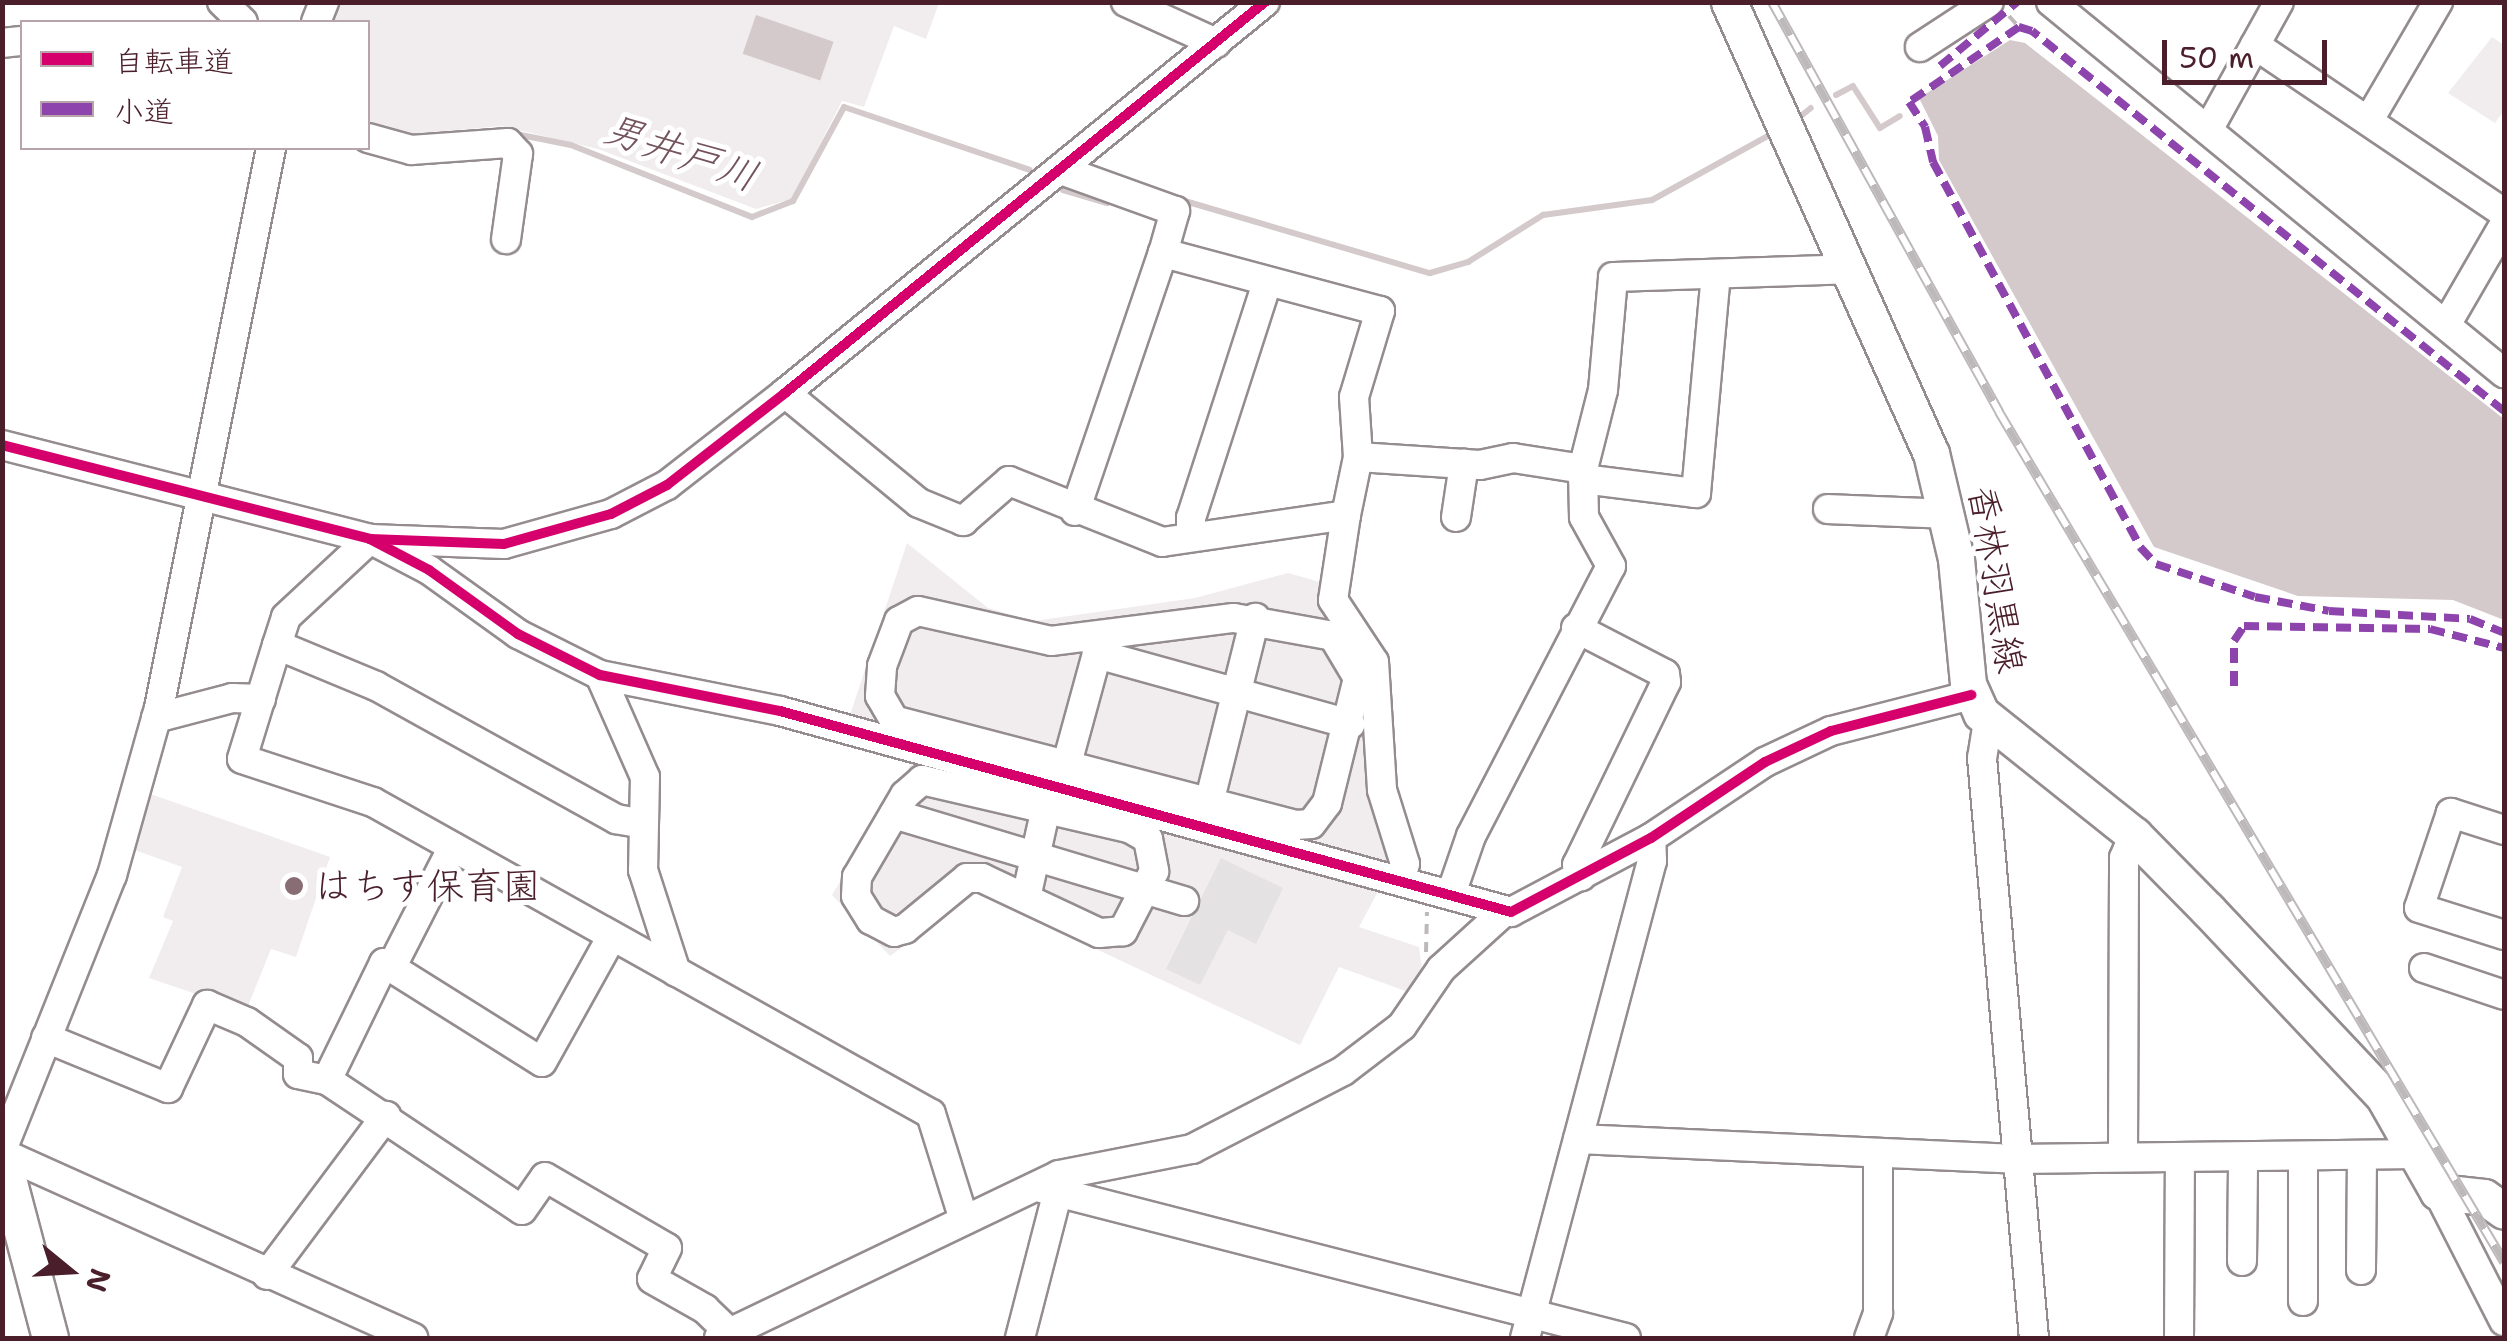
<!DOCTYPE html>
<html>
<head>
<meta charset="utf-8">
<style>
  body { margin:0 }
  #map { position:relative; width:2507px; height:1341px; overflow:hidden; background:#fff; font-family:"Shantell Sans","Klee One",sans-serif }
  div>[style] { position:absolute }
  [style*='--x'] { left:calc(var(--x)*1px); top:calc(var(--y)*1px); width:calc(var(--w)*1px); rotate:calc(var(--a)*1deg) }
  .built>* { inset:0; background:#f1edee }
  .water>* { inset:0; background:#d4cacc; transform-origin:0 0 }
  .stream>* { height:6px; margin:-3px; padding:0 3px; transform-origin:3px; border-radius:3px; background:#d4cacc }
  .building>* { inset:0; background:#e4e2e3 }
  .path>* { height:4px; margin-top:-2px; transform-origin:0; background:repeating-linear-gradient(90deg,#bdb8b9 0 10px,transparent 0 18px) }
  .roads { filter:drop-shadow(2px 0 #948c8e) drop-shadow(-2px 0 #948c8e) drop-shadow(0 2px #948c8e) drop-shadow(0 -2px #948c8e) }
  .minor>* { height:28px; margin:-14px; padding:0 14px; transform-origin:14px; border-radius:14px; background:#fff }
  .major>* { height:35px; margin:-17.5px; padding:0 17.5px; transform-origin:17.5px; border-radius:17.5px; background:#fff }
  .rail>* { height:10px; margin-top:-5px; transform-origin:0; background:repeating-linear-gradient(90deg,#fff 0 19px,#bdb8b9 0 38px); box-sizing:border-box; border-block:2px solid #bdb8b9 }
  .quiet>* { height:8px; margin-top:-4px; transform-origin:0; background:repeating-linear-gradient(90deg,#8e44ad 0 15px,transparent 0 23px) }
  .cycleway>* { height:10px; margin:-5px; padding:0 5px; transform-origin:5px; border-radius:5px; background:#d6006c }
  .dots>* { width:28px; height:28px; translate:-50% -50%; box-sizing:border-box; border:5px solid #fff; border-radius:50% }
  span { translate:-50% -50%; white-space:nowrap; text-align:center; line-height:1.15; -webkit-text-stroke:10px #fff; paint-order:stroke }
  .street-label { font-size:38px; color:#4a1f2b }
  .poi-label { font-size:38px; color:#4a1f2b }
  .left { translate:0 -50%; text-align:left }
  .water-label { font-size:40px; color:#74535c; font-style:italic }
  .frame { position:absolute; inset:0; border:5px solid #4a1f2b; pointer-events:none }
  .legend { position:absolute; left:20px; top:20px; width:350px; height:130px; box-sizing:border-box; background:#fff; border:2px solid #b7a5aa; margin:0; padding:12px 18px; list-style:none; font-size:30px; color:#4a1f2b }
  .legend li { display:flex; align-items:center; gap:20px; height:50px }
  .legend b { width:50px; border:2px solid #b7a5aa }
  .north { position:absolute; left:20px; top:1221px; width:100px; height:100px; -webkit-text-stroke:8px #fff; paint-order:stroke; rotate:108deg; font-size:28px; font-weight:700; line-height:40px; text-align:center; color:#4a1f2b }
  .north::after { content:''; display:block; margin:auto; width:35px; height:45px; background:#4a1f2b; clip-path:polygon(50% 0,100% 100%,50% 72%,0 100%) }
  .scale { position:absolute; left:2162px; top:40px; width:165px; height:45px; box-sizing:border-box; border:5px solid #4a1f2b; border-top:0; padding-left:12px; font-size:30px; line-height:35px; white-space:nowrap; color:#4a1f2b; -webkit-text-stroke:8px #fff; paint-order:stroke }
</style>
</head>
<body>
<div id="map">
  <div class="built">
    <div style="clip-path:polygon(339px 2px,939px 3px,926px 39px,894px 26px,864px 107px,842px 101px,792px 199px,756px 209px,598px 149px,502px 126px,412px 134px,368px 125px,368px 22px,331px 22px)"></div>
    <div style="clip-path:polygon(2492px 37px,2504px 45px,2504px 111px,2495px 123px,2448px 93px)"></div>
    <div style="clip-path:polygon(907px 543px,988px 608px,1034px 621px,1195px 598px,1288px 573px,1327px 584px,1354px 633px,1396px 858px,1359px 927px,1419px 947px,1423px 979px,1414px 994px,1339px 967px,1300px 1045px,977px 893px,890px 956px,832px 895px,912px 763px,1167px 828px,848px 721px)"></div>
    <div style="clip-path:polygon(145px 792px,330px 857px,296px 957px,271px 949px,246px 1011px,149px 978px,173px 921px,163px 917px,182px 867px,129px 848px)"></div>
  </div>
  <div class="water">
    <div style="left:756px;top:15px;width:82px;height:41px;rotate:19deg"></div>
    <div style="clip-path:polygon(2010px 40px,2025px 43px,2504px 419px,2504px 620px,2453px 600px,2298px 596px,2154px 547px,1939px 160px,1938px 136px,1919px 98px)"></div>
  </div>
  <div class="stream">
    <div style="--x:1836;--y:95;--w:19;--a:-28"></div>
    <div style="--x:1853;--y:86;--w:50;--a:57.3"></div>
    <div style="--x:1880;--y:128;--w:23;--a:-31"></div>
    <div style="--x:1796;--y:120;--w:19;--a:-39"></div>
    <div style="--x:511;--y:133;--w:61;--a:11.3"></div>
    <div style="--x:571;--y:145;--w:195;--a:21.7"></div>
    <div style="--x:752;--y:217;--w:44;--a:-21.3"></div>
    <div style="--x:793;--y:201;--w:107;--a:-61.5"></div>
    <div style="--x:844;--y:107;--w:196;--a:18.7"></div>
    <div style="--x:1063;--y:190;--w:46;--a:16.5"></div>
    <div style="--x:1178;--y:199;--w:263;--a:16.4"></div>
    <div style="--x:1430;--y:273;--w:40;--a:-16"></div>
    <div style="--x:1468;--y:262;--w:89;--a:-32.1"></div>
    <div style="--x:1543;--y:215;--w:110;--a:-7.8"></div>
    <div style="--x:1652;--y:200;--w:132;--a:-28.9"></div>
  </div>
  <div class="building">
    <div style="clip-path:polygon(1221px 858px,1283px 888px,1256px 944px,1228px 930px,1200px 985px,1166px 969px)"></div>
  </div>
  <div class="path">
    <div style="--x:2009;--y:16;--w:15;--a:48"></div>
    <div style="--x:1426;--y:952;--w:40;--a:-88.6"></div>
  </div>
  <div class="roads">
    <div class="minor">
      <div style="--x:222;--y:2;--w:29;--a:44"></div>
      <div style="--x:1126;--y:2;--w:99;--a:24.5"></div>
      <div style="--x:2051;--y:2;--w:586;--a:39.32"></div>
      <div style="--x:316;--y:22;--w:22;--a:-68"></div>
      <div style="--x:2;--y:43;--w:20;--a:-6"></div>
      <div style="--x:2255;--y:45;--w:300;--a:34"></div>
      <div style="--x:1920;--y:47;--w:82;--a:-33.1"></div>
      <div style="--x:2369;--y:120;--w:137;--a:-59.7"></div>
      <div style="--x:2208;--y:130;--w:146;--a:-61"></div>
      <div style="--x:368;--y:138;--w:45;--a:15.6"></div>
      <div style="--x:411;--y:150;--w:97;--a:-4.1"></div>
      <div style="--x:508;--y:143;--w:15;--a:48"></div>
      <div style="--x:518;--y:154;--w:86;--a:98"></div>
      <div style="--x:2446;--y:325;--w:116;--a:-59.9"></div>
      <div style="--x:785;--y:393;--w:173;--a:39.4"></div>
      <div style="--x:919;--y:503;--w:48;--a:22.2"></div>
      <div style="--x:963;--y:521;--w:61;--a:-41"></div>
      <div style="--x:1009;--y:481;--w:165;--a:21.7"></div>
      <div style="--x:1162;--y:542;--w:186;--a:-8.3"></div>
      <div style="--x:1346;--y:515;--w:59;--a:-78.3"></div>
      <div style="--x:1358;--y:457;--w:60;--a:-93.8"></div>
      <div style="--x:1354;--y:397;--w:90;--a:-73.2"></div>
      <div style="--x:1380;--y:311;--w:225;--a:-165"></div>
      <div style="--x:1163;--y:253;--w:44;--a:-74.1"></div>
      <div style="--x:1175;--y:211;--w:121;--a:-160.2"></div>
      <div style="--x:2;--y:445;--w:380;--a:14.3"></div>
      <div style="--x:370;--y:539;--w:134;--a:2.1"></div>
      <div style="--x:504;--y:544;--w:111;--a:-15.7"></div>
      <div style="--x:611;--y:514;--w:63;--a:-27.4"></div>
      <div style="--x:667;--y:485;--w:150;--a:-37.9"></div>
      <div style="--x:785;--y:393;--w:619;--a:-39.17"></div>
      <div style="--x:1358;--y:457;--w:122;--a:3.8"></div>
      <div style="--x:1480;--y:465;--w:34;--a:-12"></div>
      <div style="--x:1513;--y:458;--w:71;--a:8.9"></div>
      <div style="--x:1583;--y:479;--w:114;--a:7.1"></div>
      <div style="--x:1696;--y:493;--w:219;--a:-84.8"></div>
      <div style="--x:1828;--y:509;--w:120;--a:2.4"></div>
      <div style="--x:1075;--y:511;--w:273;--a:-71.2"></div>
      <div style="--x:1346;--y:515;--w:86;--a:98.7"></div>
      <div style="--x:1333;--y:600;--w:74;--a:56.5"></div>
      <div style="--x:1374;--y:662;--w:128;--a:86.4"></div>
      <div style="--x:1382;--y:790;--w:77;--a:72.7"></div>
      <div style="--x:1405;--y:864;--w:15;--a:106"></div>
      <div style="--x:1456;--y:517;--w:54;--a:-81.4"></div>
      <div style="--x:1191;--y:536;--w:18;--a:-90"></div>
      <div style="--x:1191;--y:518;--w:247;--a:-72.1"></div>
      <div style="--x:370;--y:539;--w:67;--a:27.7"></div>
      <div style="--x:429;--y:570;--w:110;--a:35.7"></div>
      <div style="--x:518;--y:634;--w:92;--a:26.6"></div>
      <div style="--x:600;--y:675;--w:184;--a:11.3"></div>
      <div style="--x:780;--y:711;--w:758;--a:15.37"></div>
      <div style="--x:1511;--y:912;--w:158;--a:-27.9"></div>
      <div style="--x:1651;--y:838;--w:137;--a:-33.7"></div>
      <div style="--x:1765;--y:762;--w:73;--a:-25.2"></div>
      <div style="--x:1831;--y:731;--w:145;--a:-14.4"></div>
      <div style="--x:918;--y:611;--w:136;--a:12.7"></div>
      <div style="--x:1051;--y:641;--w:184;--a:-7.2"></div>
      <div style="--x:1234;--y:618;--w:101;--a:10.3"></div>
      <div style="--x:1333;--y:636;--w:49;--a:59.2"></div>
      <div style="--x:1358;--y:678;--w:129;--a:103.9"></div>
      <div style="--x:1327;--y:803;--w:26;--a:127"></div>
      <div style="--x:1311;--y:824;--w:15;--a:176"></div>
      <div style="--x:1296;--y:825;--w:415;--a:-165.4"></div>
      <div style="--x:894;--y:720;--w:28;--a:-120"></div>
      <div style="--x:880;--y:696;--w:30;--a:-86"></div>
      <div style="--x:882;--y:666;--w:48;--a:-69.3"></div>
      <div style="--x:899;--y:621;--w:21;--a:-28"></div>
      <div style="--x:1576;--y:628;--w:100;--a:27.3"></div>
      <div style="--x:1665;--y:674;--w:8;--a:83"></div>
      <div style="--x:1666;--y:682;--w:203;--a:115.9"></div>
      <div style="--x:1577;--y:865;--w:12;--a:70"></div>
      <div style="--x:277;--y:645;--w:29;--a:-72"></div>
      <div style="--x:286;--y:617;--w:115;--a:-42.9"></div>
      <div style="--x:1097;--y:654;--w:263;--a:15.5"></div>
      <div style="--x:600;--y:675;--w:111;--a:66.2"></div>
      <div style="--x:645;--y:777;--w:93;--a:91.2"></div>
      <div style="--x:643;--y:870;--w:107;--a:72.1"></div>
      <div style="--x:156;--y:718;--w:79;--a:-14.7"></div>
      <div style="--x:232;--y:698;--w:29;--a:2"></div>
      <div style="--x:1988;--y:721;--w:37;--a:99"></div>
      <div style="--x:1982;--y:758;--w:582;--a:84.88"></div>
      <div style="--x:1066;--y:767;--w:117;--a:-74.7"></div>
      <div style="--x:1097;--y:654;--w:16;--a:-97"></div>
      <div style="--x:922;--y:780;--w:212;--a:13.1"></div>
      <div style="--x:1129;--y:828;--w:22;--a:30"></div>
      <div style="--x:1148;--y:839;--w:33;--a:79"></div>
      <div style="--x:1154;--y:871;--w:68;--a:117.3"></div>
      <div style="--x:1123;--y:931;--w:24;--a:175"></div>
      <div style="--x:1099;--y:933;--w:129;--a:-154.8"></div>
      <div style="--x:982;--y:878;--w:15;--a:180"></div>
      <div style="--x:967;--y:878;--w:80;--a:140.6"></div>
      <div style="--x:905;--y:929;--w:11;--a:165"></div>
      <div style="--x:894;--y:932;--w:26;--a:-152"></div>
      <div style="--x:871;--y:920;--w:28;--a:-122"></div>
      <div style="--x:856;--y:896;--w:19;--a:-87"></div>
      <div style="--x:857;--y:877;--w:95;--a:-59.7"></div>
      <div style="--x:905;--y:795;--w:23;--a:-41"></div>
      <div style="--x:1209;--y:803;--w:191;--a:-76"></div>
      <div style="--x:894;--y:814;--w:303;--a:16.7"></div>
      <div style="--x:644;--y:824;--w:28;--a:-170"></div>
      <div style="--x:616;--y:819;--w:274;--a:-151"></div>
      <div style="--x:376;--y:686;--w:107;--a:-157.5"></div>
      <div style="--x:277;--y:645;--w:119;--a:107.1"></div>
      <div style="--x:242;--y:759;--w:138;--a:18.2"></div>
      <div style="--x:373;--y:802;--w:639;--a:29.21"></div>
      <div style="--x:931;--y:1114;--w:111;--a:72.7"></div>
      <div style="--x:2504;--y:830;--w:56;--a:-162.2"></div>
      <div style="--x:2451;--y:813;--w:100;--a:108.6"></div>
      <div style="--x:2419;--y:908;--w:89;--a:17.6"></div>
      <div style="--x:1451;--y:894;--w:61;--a:-71"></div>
      <div style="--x:1471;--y:836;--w:304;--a:-62.6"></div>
      <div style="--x:1611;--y:566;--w:56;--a:-118.9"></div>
      <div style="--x:1584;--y:517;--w:48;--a:-91.2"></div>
      <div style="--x:1583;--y:469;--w:81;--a:-75.8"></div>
      <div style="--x:1603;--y:390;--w:113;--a:-84.9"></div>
      <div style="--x:1613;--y:277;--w:236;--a:-1.9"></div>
      <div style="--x:1026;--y:898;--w:92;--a:-77.5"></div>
      <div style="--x:391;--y:968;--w:136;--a:-62.9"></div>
      <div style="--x:2424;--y:968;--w:84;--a:18.6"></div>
      <div style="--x:46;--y:1038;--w:132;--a:22.3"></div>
      <div style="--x:168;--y:1088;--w:92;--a:-64.8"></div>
      <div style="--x:207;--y:1005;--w:43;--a:23"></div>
      <div style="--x:247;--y:1022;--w:62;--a:35.2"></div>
      <div style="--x:298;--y:1058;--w:16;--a:90"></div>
      <div style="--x:298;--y:1074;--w:30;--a:12"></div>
      <div style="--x:327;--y:1080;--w:234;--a:33.7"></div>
      <div style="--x:522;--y:1210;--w:40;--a:-55.1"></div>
      <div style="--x:545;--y:1177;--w:141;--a:30.2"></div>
      <div style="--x:667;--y:1248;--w:34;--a:116"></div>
      <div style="--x:652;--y:1279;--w:61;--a:29.5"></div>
      <div style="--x:705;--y:1309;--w:35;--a:44"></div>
      <div style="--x:327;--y:1080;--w:130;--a:-64"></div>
      <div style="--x:384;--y:963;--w:186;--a:32.1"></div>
      <div style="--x:542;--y:1062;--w:144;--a:-60.9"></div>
      <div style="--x:1578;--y:1139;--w:438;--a:2.6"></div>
      <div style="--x:2016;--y:1159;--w:401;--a:-0.7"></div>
      <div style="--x:2;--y:1150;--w:296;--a:-68.2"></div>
      <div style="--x:112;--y:875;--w:173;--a:-74.3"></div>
      <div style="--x:159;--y:708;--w:571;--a:-78.69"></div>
      <div style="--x:2;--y:1153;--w:451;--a:24.2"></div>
      <div style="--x:2123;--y:1156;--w:298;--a:-89.8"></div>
      <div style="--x:2124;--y:858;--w:25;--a:-67"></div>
      <div style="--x:2303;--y:1157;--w:144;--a:90"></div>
      <div style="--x:1037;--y:1187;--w:608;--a:14.38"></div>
      <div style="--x:2438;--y:1192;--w:145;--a:62.9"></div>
      <div style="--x:2242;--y:1261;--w:104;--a:-89.4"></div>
      <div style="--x:2361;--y:1270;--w:113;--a:-89.5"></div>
      <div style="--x:267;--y:1275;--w:199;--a:-53.2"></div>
      <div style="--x:719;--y:1338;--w:377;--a:-25.6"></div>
      <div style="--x:1059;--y:1175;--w:136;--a:-11.1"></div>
      <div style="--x:1192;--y:1149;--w:170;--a:-27.3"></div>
      <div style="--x:1343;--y:1071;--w:74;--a:-37.3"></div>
      <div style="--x:1402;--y:1026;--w:69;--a:-55.6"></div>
      <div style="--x:1441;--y:969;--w:86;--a:-42.2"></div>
      <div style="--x:1020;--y:1338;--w:152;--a:-75.5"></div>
      <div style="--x:1525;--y:1338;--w:494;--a:-75.1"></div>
      <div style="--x:1652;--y:861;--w:23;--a:-92"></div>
      <div style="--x:1869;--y:1338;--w:27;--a:-70"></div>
      <div style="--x:1878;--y:1313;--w:160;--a:-90"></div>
      <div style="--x:2179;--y:1338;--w:181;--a:-89.7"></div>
    </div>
    <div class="major">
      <div style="--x:1729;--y:2;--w:494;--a:65.9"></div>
      <div style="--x:1931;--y:453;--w:109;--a:76.7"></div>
      <div style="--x:1956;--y:559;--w:126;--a:84.5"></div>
      <div style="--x:1968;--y:684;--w:32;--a:66"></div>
      <div style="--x:1981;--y:713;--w:196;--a:38.6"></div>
      <div style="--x:2134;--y:835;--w:105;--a:45.4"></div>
      <div style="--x:2208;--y:910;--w:257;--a:46.7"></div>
      <div style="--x:2384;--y:1097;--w:109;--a:60.4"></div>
      <div style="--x:2438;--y:1192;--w:46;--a:6.2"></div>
      <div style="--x:2484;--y:1197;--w:24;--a:35"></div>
      <div style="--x:2;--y:1156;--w:188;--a:75.2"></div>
    </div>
  </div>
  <div class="rail">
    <div style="--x:1772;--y:2;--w:469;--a:61"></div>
    <div style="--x:1999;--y:412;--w:989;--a:59.28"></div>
  </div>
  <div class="quiet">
    <div style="--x:1940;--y:66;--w:100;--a:-39.7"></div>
    <div style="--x:2504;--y:411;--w:606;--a:-141.16"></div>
    <div style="--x:2032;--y:31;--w:14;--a:-163"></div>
    <div style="--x:2019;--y:27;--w:133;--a:145.7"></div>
    <div style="--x:1909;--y:102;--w:30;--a:57"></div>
    <div style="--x:1925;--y:127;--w:36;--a:77"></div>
    <div style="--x:1933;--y:162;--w:437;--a:61.7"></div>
    <div style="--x:2140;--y:547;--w:23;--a:47"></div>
    <div style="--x:2156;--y:564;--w:104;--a:18.4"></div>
    <div style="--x:2255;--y:597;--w:75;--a:10.7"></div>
    <div style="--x:2329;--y:611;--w:141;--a:3.2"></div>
    <div style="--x:2470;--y:619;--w:37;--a:22"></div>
    <div style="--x:2234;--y:686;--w:45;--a:-90"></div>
    <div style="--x:2234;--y:641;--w:18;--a:-56"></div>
    <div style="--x:2244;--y:626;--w:186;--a:0.9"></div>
    <div style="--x:2430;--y:629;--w:76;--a:14.4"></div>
  </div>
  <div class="cycleway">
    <div style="--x:2;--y:445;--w:380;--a:14.3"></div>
    <div style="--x:370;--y:539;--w:134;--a:2.1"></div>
    <div style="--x:504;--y:544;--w:111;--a:-15.7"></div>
    <div style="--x:611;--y:514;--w:63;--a:-27.4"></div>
    <div style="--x:667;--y:485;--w:150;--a:-37.9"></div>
    <div style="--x:785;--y:393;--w:619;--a:-39.17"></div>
    <div style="--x:370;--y:539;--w:67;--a:27.7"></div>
    <div style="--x:429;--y:570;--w:110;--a:35.7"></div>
    <div style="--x:518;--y:634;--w:92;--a:26.6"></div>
    <div style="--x:600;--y:675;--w:184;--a:11.3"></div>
    <div style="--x:780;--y:711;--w:758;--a:15.37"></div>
    <div style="--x:1511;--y:912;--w:158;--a:-27.9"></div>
    <div style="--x:1651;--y:838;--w:137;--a:-33.7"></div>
    <div style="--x:1765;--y:762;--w:73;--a:-25.2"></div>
    <div style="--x:1831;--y:731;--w:145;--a:-14.4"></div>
  </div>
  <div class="dots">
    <div style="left:294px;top:886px;background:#896d75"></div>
  </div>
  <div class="street-label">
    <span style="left:1997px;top:579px;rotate:81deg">香林羽黒線</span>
  </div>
  <div class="poi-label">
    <span class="left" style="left:314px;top:886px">はちす保育園</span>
  </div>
  <div class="water-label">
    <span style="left:681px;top:152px;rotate:19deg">男井戸川</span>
  </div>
  <div class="frame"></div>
  <ul class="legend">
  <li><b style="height:12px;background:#d6006c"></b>自転車道</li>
  <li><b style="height:12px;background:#8e44ad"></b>小道</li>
  </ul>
  <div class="north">N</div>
  <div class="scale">50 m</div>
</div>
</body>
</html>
